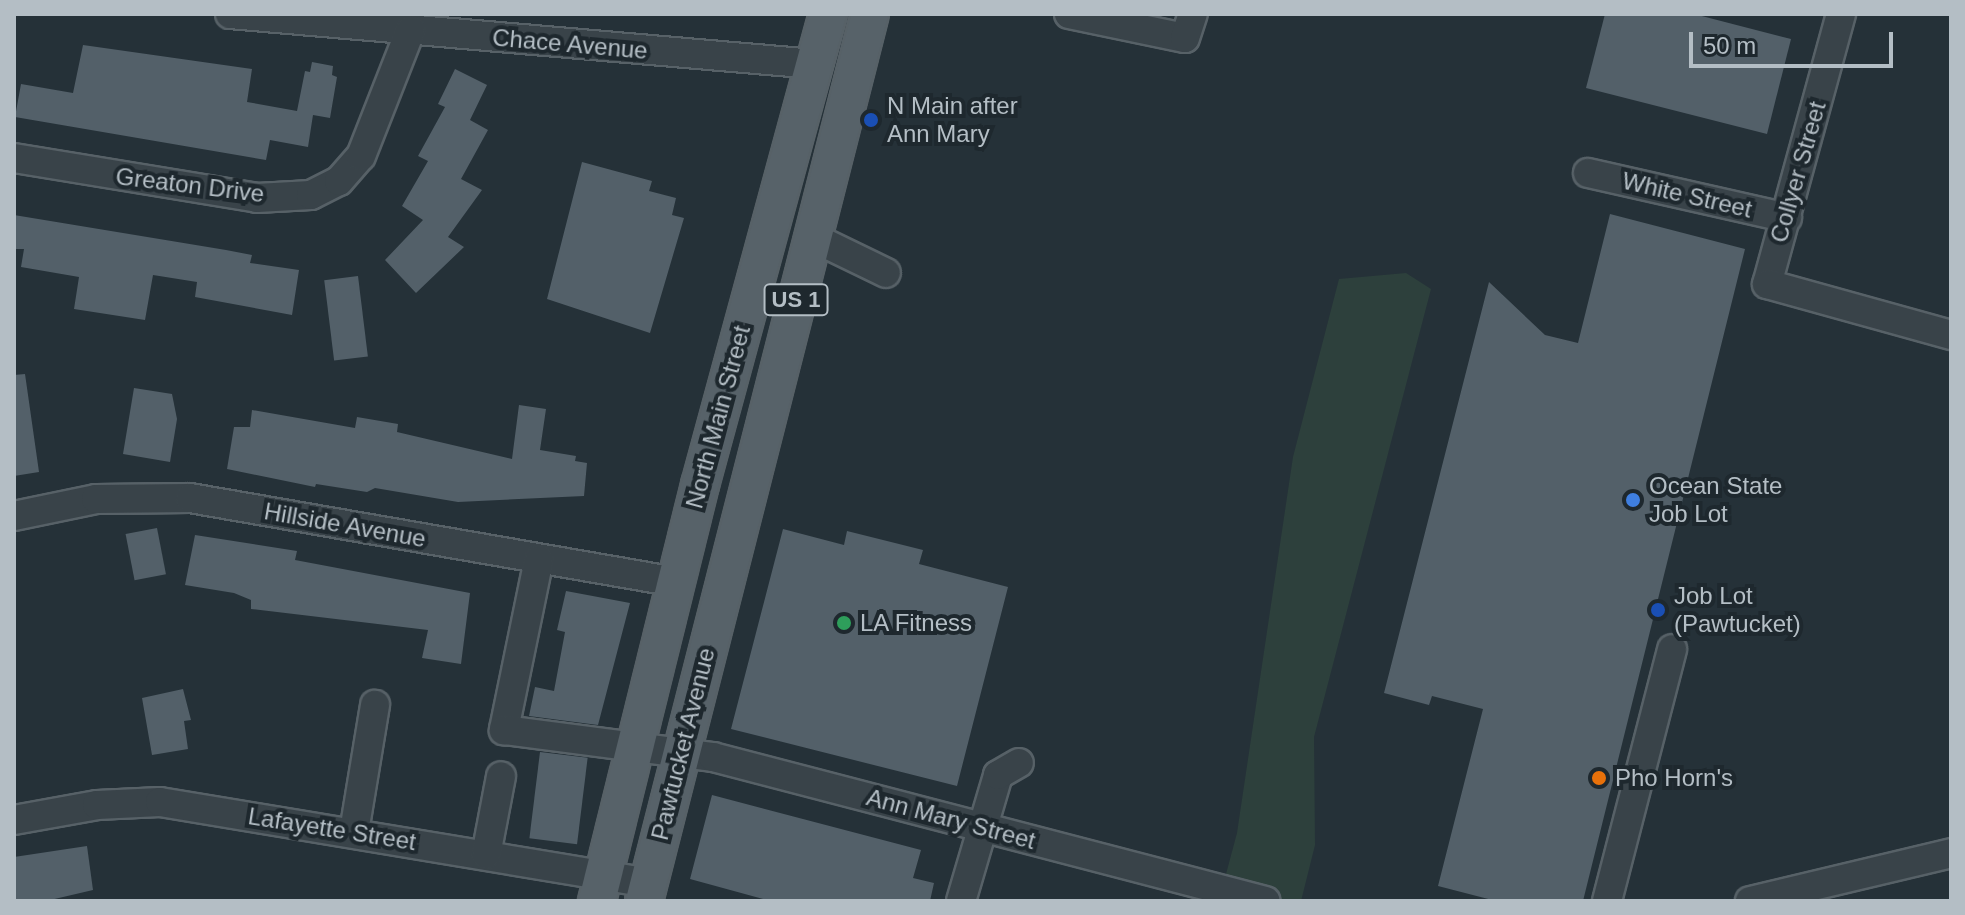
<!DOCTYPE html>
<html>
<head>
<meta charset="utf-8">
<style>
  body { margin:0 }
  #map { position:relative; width:1965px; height:915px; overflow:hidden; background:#253138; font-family:Helvetica,sans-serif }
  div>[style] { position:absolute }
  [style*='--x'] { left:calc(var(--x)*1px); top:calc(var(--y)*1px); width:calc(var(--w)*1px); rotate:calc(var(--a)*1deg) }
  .green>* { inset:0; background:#2d403c }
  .building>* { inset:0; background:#536069; transform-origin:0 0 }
  .roads { filter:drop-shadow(2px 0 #576167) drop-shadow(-2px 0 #576167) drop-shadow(0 2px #576167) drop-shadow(0 -2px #576167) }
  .minor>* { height:28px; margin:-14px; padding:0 14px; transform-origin:14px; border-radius:14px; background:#394349 }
  .major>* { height:36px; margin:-18px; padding:0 18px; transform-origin:18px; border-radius:18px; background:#576269 }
  .dots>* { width:22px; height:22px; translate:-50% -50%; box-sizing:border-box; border:4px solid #1e282e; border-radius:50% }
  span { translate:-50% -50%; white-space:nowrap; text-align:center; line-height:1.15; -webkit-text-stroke:8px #1e282e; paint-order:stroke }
  .shield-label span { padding:2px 6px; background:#1e282e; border:2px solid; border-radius:6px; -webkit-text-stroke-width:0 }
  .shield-label { font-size:22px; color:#b4bec5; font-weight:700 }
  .street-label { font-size:24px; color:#b4bec5 }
  .poi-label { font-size:24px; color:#b4bec5 }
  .left { translate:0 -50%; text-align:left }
  .frame { position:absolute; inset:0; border:16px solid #b4bec5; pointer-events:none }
  .scale { position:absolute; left:1689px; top:32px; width:204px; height:36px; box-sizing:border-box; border:4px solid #b4bec5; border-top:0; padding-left:10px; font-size:24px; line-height:28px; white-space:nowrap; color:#b4bec5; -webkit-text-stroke:6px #1e282e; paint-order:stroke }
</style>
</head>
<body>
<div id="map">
  <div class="green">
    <div style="clip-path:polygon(1406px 273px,1431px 289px,1314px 737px,1315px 845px,1301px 901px,1251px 901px,1222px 889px,1237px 833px,1293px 457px,1339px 279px)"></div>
  </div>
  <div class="building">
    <div style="clip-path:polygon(1605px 14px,1694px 14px,1791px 39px,1767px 134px,1586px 88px)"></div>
    <div style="clip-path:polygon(83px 45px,252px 69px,247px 102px,297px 111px,305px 71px,310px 72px,312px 62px,333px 66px,332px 75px,337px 77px,330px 118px,313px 115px,308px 147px,270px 140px,266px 160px,15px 117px,21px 84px,73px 93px)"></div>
    <div style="clip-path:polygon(455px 69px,487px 85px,470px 120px,488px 130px,461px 179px,482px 190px,448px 237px,464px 247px,416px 293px,385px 260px,423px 220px,402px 206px,428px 161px,418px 156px,445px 107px,438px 104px)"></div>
    <div style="clip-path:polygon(582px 162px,652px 181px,649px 191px,676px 198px,672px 215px,684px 218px,650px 333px,547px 299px)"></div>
    <div style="clip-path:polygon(1610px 214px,1745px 249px,1583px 901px,1496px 901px,1438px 886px,1483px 709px,1432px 696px,1429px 705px,1384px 693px,1489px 282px,1545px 335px,1578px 343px)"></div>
    <div style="clip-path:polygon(14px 215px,226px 250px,252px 255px,250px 263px,299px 270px,292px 315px,195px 297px,197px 282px,153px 275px,145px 320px,74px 309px,79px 277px,21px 267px,24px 249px,14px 249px)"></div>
    <div style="left:358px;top:276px;width:81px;height:34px;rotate:83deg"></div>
    <div style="clip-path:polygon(25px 374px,39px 472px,14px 476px,14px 375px)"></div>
    <div style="clip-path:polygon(134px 388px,172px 394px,177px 419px,170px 462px,123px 454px)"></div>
    <div style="clip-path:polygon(519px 405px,546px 409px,540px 450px,576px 456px,575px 461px,587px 463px,584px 496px,458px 502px,375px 488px,367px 492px,316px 484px,315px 487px,227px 469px,234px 427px,250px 427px,252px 410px,355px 428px,357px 417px,398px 424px,397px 432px,512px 459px)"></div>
    <div style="left:157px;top:528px;width:47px;height:32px;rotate:79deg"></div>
    <div style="clip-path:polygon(783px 529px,844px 545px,847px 531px,923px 550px,919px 564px,1008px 587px,957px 786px,731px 729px)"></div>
    <div style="clip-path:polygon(195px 535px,297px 551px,295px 560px,470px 593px,461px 664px,422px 658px,428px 630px,251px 609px,251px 600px,234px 593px,185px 585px)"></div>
    <div style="clip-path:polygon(566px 591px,630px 603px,598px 725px,529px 716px,535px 687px,554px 691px,565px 632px,557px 630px)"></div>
    <div style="clip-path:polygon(183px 689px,191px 720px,184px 721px,188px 749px,152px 755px,142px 698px)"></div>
    <div style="left:540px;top:752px;width:48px;height:87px;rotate:7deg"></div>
    <div style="clip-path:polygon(712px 795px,921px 850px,913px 878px,934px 883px,930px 901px,770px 901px,690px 879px)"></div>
    <div style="clip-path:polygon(87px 846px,93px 890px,46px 901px,14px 901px,14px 857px)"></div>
  </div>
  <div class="roads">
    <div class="minor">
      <div style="--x:230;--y:14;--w:586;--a:4.89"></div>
      <div style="--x:1069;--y:14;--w:118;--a:11.7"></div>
      <div style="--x:1185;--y:38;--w:25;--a:-72"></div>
      <div style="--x:1841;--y:14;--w:280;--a:105.3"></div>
      <div style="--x:1767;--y:284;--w:191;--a:15.5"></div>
      <div style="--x:14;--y:158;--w:246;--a:9.3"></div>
      <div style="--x:257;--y:198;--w:54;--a:-3.2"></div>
      <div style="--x:311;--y:195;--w:31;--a:-27"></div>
      <div style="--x:339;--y:181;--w:33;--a:-49"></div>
      <div style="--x:361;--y:156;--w:136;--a:-68.5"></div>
      <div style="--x:1588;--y:173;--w:204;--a:12.7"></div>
      <div style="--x:812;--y:237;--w:82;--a:25.9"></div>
      <div style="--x:14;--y:516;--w:84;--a:-11.7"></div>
      <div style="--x:96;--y:499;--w:94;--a:-0.6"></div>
      <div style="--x:190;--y:498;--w:493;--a:9.8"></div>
      <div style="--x:539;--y:559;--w:175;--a:101.6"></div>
      <div style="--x:504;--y:730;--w:211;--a:7.4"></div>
      <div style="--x:713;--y:757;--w:571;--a:14.6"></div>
      <div style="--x:14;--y:820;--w:84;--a:-10.2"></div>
      <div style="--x:97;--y:805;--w:63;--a:-2.7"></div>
      <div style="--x:160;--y:802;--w:495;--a:9.4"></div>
      <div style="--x:354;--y:832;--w:129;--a:-80.6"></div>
      <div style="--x:486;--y:855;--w:80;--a:-79.2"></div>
      <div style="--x:961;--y:901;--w:131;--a:-73.6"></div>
      <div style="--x:998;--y:775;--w:24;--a:-30"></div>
      <div style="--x:1607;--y:901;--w:260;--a:-75.5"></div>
      <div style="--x:1750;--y:901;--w:207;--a:-13.4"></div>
    </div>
    <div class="major">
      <div style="--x:597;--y:901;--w:429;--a:-76.1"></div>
      <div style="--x:700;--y:485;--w:488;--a:-74.8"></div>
      <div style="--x:644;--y:901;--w:915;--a:-75.71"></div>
    </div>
  </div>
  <div class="dots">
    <div style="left:871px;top:120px;background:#1a4fb4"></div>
    <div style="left:1633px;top:500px;background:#3f7fe0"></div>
    <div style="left:1658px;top:610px;background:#1a4fb4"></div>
    <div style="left:844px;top:623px;background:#2e9e5b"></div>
    <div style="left:1599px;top:778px;background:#e8710a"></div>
  </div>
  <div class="shield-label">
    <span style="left:796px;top:300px">US 1</span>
  </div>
  <div class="street-label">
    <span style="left:570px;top:44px;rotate:5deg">Chace Avenue</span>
    <span style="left:1798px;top:172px;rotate:-74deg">Collyer Street</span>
    <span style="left:190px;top:185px;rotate:7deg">Greaton Drive</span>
    <span style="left:1687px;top:195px;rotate:13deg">White Street</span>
    <span style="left:718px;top:417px;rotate:-75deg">North Main Street</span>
    <span style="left:345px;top:525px;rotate:10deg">Hillside Avenue</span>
    <span style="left:683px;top:744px;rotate:-76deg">Pawtucket Avenue</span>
    <span style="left:951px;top:819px;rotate:15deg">Ann Mary Street</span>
    <span style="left:332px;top:829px;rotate:9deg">Lafayette Street</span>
  </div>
  <div class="poi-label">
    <span class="left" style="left:887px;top:120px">N Main after<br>Ann Mary</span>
    <span class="left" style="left:1649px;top:500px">Ocean State<br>Job Lot</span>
    <span class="left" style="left:1674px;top:610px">Job Lot<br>(Pawtucket)</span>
    <span class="left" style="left:860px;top:623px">LA Fitness</span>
    <span class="left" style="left:1615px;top:778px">Pho Horn's</span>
  </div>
  <div class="frame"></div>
  <div class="scale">50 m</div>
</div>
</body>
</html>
